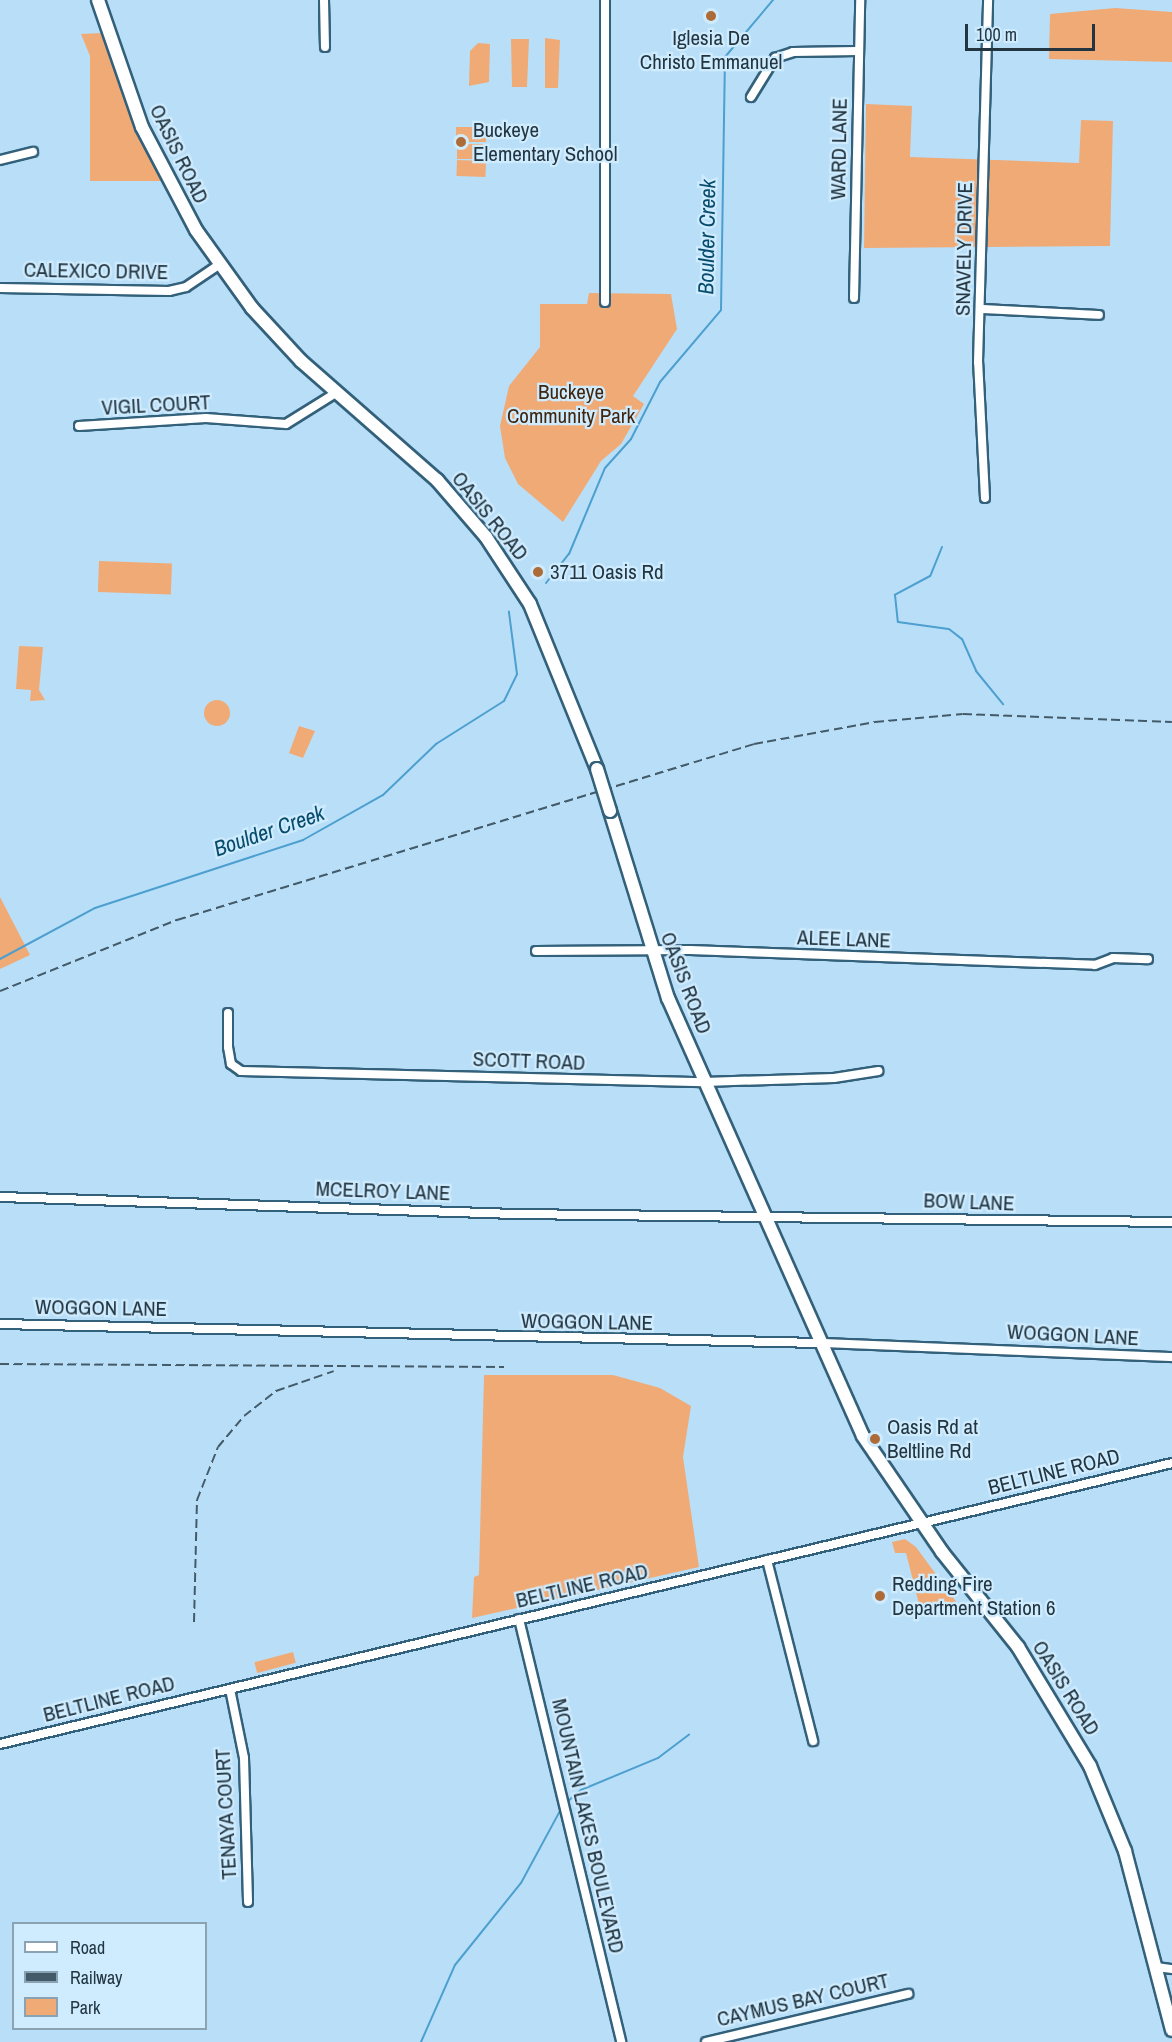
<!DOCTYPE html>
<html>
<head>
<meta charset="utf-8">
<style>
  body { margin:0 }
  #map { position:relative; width:1172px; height:2042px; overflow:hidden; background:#b9dff8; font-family:"Archivo Narrow",sans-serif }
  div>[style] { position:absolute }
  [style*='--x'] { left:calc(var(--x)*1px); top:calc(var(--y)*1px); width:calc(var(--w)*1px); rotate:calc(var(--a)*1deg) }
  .green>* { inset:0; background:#f0aa76; transform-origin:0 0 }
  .round { border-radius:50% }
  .stream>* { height:2px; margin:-1px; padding:0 1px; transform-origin:1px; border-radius:1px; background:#4c9fcf }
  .roads { filter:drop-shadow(2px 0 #33607a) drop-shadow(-2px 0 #33607a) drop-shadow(0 2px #33607a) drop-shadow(0 -2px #33607a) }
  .minor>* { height:8px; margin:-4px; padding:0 4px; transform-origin:4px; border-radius:4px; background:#fff }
  .secondary>* { height:12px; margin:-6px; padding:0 6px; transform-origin:6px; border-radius:6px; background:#fff }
  .rail>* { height:2px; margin-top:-1px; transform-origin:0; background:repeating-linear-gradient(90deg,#435a69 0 9px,transparent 0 13.5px) }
  .bridges { filter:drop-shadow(2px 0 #33607a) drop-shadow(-2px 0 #33607a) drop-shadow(0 2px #33607a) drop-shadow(0 -2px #33607a) }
  .secondary-bridge>* { height:12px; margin:-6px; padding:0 6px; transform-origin:6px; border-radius:6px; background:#fff }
  .dots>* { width:16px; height:16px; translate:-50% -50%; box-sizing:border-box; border:3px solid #cfebfe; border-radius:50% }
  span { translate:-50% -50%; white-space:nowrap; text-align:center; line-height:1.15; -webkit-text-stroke:4.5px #cfebfe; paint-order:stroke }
  .poi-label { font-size:21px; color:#223541 }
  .left { translate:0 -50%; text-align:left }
  .street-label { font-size:21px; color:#223541 }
  .park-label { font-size:21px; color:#41250e }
  .water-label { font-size:22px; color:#074c6c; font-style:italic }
  .legend { position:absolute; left:12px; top:1922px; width:195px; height:108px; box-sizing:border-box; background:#cfebfe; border:2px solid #8aa2b2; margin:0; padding:8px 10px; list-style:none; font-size:18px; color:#223541 }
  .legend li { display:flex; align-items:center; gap:12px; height:30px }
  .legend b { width:30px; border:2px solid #8aa2b2 }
  .scale { position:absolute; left:965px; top:24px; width:130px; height:27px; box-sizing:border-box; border:3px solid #223541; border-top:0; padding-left:8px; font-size:18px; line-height:21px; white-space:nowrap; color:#223541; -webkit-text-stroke:4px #cfebfe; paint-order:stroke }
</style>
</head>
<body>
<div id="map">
  <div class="green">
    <div style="clip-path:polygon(1115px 8px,1172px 12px,1172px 62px,1049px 59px,1050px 14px)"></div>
    <div style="clip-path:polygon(102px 33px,135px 122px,162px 181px,90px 181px,90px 56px,81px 34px)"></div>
    <div style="clip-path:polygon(545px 38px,560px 40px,558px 88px,545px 88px)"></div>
    <div style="clip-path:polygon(511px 39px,529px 39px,527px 87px,512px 87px)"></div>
    <div style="clip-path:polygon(478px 43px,490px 44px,489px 82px,469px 86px,470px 51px)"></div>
    <div style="clip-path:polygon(866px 104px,912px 106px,910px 157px,1079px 163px,1081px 120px,1113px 121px,1110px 246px,864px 248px)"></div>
    <div style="left:456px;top:127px;width:30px;height:15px"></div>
    <div style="left:457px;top:144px;width:29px;height:15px"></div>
    <div style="left:457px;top:160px;width:29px;height:16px;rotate:2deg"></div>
    <div style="clip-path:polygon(589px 293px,671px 294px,677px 329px,633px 396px,644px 404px,621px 444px,601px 461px,563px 522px,518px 484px,505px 458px,500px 426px,509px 386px,540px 347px,540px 304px,587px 304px)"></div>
    <div style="left:99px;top:561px;width:73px;height:31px;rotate:2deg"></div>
    <div style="clip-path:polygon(19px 646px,43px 647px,39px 690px,45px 700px,30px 701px,31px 690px,16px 689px)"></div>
    <div class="round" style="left:204px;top:700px;width:26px;height:26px"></div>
    <div style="clip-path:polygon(299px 726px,315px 731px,303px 758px,289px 753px)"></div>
    <div style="clip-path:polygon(0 897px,30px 955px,0 969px)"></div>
    <div style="clip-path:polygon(484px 1375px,613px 1375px,660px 1388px,691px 1406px,683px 1457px,699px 1567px,472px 1618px,474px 1577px,479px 1575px)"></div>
    <div style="clip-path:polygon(905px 1539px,916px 1547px,957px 1603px,921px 1612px,906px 1553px,895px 1553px,892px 1542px)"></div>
    <div style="left:293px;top:1652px;width:11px;height:40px;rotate:75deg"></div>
  </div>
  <div class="stream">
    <div style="--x:942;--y:547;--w:31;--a:112"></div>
    <div style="--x:930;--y:576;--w:40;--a:152"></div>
    <div style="--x:895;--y:595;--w:27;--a:84"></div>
    <div style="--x:898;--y:622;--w:51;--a:7.8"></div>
    <div style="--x:949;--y:629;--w:16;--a:38"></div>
    <div style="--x:962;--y:639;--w:35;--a:66"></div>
    <div style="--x:976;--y:671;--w:43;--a:50.7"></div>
    <div style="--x:546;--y:583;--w:37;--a:-52"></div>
    <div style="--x:569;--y:554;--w:93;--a:-67.3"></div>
    <div style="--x:605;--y:468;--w:39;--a:-48"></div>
    <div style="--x:631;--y:439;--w:64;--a:-63"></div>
    <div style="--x:660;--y:382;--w:94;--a:-49.7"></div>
    <div style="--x:721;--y:310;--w:253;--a:-89.1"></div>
    <div style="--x:725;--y:57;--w:75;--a:-49.9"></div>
    <div style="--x:0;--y:959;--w:108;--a:-28.2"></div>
    <div style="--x:95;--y:908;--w:219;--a:-18.1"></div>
    <div style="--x:303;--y:840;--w:92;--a:-29.4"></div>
    <div style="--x:383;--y:795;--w:74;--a:-43.9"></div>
    <div style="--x:436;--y:744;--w:80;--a:-32.3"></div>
    <div style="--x:504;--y:701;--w:30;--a:-64"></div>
    <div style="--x:517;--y:674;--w:63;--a:-97.4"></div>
    <div style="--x:567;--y:1802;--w:18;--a:-41"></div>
    <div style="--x:581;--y:1790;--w:83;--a:-22.6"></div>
    <div style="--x:658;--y:1758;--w:39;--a:-37"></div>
    <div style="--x:421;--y:2042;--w:84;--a:-66.2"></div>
    <div style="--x:455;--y:1965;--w:105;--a:-51.2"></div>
    <div style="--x:521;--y:1883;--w:84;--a:-61.6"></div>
  </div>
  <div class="roads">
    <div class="minor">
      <div style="--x:324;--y:0;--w:47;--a:88.8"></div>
      <div style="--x:751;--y:97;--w:46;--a:-58.4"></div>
      <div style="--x:775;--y:58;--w:19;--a:-18"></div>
      <div style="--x:793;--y:52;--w:65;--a:-0.9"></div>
      <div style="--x:0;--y:160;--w:34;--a:-14"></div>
      <div style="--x:0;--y:288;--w:169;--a:1"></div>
      <div style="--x:169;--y:291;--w:17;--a:-13"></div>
      <div style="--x:186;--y:287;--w:40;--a:-34"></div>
      <div style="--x:854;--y:298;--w:298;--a:-88.8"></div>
      <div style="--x:605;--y:302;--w:302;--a:-90"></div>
      <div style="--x:982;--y:309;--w:117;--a:2.9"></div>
      <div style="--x:79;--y:426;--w:127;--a:-3.6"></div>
      <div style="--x:206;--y:418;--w:80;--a:4.3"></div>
      <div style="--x:286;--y:424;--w:57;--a:-32"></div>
      <div style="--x:985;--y:498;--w:136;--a:-92.9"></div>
      <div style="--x:978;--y:362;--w:362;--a:-88.4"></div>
      <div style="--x:536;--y:951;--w:154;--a:-0.4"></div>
      <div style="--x:690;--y:950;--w:405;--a:2.1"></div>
      <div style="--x:1095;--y:965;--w:19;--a:-21"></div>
      <div style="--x:1113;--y:958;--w:35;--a:2"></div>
      <div style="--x:228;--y:1013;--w:34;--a:90"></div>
      <div style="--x:228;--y:1047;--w:17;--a:80"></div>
      <div style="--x:231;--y:1064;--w:12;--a:35"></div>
      <div style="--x:241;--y:1071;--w:463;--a:1.4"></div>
      <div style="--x:704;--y:1082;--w:130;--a:-1.8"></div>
      <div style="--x:834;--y:1078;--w:45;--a:-9"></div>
      <div style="--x:0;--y:1197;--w:515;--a:1.89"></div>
      <div style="--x:515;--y:1214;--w:657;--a:0.7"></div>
      <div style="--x:0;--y:1324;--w:821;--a:1.33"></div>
      <div style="--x:821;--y:1343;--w:351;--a:2.3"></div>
      <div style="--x:767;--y:1560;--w:187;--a:75.7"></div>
      <div style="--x:519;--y:1619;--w:435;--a:76.4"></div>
      <div style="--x:230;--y:1689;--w:70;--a:78.5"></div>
      <div style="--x:244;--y:1758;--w:144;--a:88.4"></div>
      <div style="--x:0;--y:1744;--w:1205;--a:-13.48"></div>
      <div style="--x:1157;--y:1967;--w:15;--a:8"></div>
      <div style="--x:706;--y:2042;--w:208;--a:-13.4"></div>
    </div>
    <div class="secondary">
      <div style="--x:98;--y:0;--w:134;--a:70.9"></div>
      <div style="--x:142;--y:127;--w:116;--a:62.3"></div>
      <div style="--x:196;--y:230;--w:96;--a:54.3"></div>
      <div style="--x:252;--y:308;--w:72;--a:47.2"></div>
      <div style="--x:301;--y:361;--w:181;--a:41.2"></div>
      <div style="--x:437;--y:480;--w:75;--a:49.3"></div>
      <div style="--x:486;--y:537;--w:80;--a:56.7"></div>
      <div style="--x:530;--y:604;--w:178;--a:67.9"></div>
      <div style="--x:610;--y:811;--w:196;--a:72.8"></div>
      <div style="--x:668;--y:998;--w:479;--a:66"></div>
      <div style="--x:863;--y:1436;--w:140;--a:55.7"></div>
      <div style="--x:942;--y:1552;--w:122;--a:51.3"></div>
      <div style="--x:1018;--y:1647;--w:139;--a:58.8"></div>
      <div style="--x:1090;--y:1766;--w:92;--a:67.6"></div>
      <div style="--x:1125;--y:1851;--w:185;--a:75.3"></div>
    </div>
  </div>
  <div class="rail">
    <div style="--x:0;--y:991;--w:191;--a:-21.9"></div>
    <div style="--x:177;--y:920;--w:603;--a:-16.96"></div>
    <div style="--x:754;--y:744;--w:123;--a:-10.3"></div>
    <div style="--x:875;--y:722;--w:88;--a:-5.2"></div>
    <div style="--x:963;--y:714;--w:209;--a:2.2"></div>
    <div style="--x:0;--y:1364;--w:504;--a:0.34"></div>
    <div style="--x:194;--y:1622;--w:122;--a:-88.6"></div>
    <div style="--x:197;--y:1500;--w:57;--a:-68.4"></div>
    <div style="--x:218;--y:1447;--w:40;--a:-50"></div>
    <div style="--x:244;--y:1416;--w:41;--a:-38"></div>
    <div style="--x:276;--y:1391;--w:61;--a:-19"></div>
  </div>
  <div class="bridges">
    <div class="secondary-bridge">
      <div style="--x:597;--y:769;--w:44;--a:72.8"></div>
    </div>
  </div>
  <div class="dots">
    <div style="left:711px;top:16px;background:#ad6b37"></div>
    <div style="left:461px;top:142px;background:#ad6b37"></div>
    <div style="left:538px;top:572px;background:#ad6b37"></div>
    <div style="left:875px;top:1439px;background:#ad6b37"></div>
    <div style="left:880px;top:1596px;background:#ad6b37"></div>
  </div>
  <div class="poi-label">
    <span style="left:711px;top:50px">Iglesia De<br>Christo Emmanuel</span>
    <span class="left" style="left:473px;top:142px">Buckeye<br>Elementary School</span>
    <span class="left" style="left:550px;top:572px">3711 Oasis Rd</span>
    <span class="left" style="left:887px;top:1439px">Oasis Rd at<br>Beltline Rd</span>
    <span class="left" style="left:892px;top:1596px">Redding Fire<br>Department Station 6</span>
  </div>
  <div class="street-label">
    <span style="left:839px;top:149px;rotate:-89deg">WARD LANE</span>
    <span style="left:179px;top:154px;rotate:64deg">OASIS ROAD</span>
    <span style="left:964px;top:249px;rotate:-89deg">SNAVELY DRIVE</span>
    <span style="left:96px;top:271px;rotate:1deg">CALEXICO DRIVE</span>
    <span style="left:156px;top:405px;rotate:-3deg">VIGIL COURT</span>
    <span style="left:490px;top:516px;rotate:51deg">OASIS ROAD</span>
    <span style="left:844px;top:939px;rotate:2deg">ALEE LANE</span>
    <span style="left:686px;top:983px;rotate:69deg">OASIS ROAD</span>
    <span style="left:529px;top:1061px;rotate:2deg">SCOTT ROAD</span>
    <span style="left:383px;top:1191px;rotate:2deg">MCELROY LANE</span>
    <span style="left:969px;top:1202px;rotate:2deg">BOW LANE</span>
    <span style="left:101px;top:1308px;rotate:1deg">WOGGON LANE</span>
    <span style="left:587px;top:1322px;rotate:1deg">WOGGON LANE</span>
    <span style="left:1073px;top:1335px;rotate:3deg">WOGGON LANE</span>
    <span style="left:1054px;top:1472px;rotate:-14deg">BELTLINE ROAD</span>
    <span style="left:582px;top:1586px;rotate:-13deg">BELTLINE ROAD</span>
    <span style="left:1066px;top:1688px;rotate:58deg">OASIS ROAD</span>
    <span style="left:109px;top:1699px;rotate:-14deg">BELTLINE ROAD</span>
    <span style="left:226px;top:1814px;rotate:-93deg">TENAYA COURT</span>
    <span style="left:588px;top:1826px;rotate:77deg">MOUNTAIN LAKES BOULEVARD</span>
    <span style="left:803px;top:2000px;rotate:-13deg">CAYMUS BAY COURT</span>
  </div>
  <div class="park-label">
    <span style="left:571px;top:404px">Buckeye<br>Community Park</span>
  </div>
  <div class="water-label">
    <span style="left:707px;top:237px;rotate:-89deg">Boulder Creek</span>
    <span style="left:269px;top:831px;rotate:-19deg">Boulder Creek</span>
  </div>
  <ul class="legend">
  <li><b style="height:8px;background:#fff"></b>Road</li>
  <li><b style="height:8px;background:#435a69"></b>Railway</li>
  <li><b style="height:16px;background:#f0aa76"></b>Park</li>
  </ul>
  <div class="scale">100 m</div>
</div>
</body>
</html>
